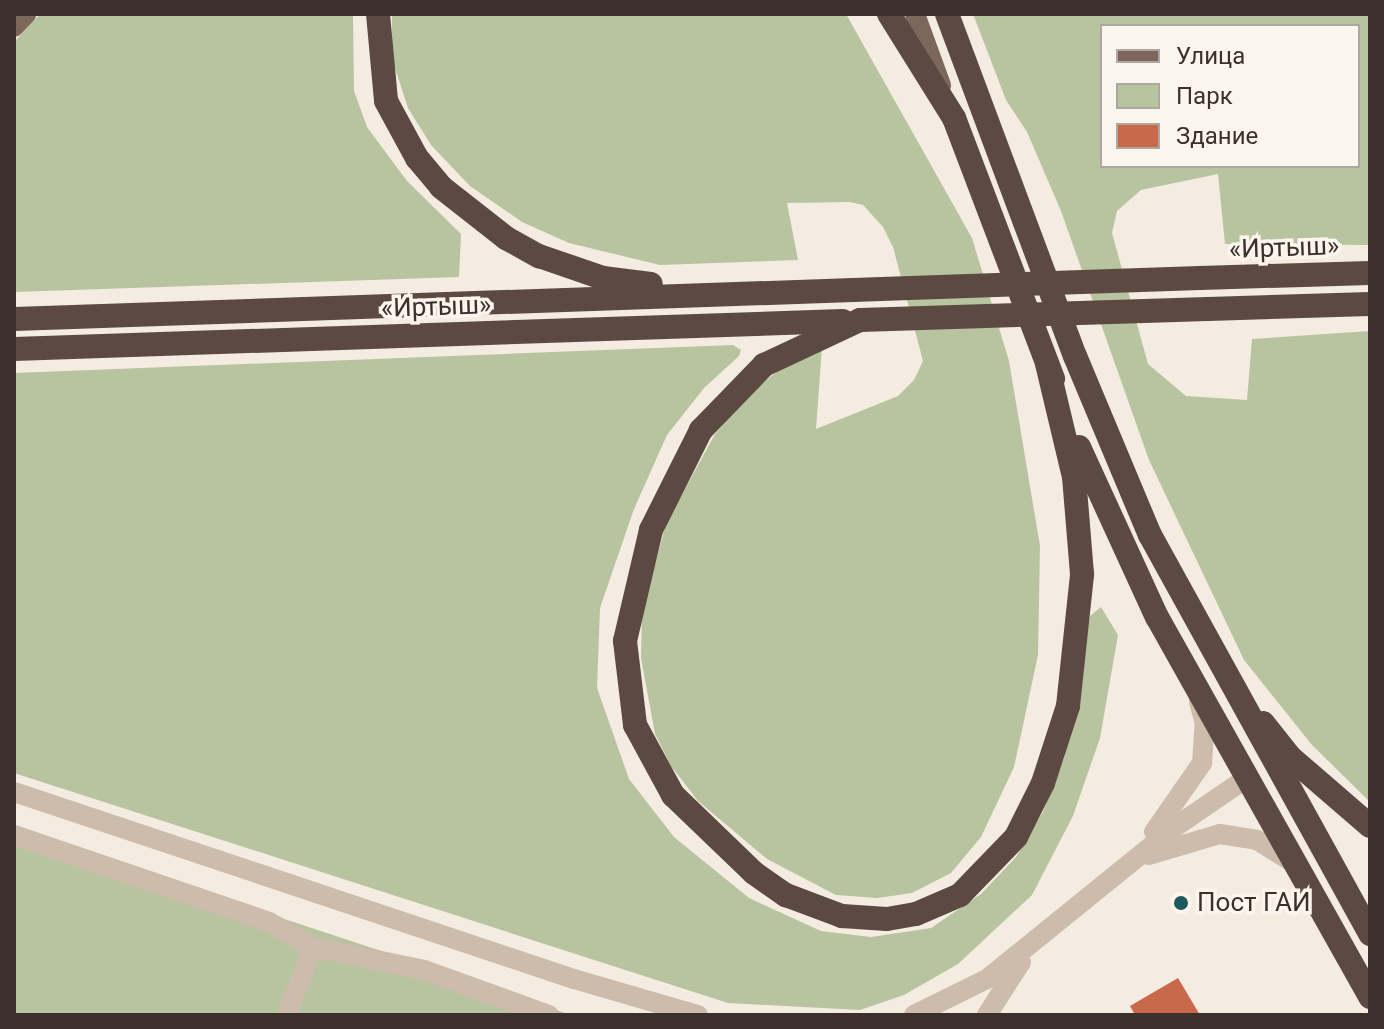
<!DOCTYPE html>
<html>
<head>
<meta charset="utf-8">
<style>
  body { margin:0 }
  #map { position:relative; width:1384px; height:1029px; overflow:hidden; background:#f4ebe1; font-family:Roboto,sans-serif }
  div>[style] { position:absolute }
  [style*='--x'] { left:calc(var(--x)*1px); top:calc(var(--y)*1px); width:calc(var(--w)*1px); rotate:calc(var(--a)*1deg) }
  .green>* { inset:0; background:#b8c4a0 }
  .building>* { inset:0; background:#c8694b }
  .minor>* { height:20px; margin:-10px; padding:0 10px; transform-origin:10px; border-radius:10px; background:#cdbbac }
  .major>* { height:20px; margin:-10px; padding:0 10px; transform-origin:10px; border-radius:10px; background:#7d675c }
  .highway>* { height:24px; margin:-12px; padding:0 12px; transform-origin:12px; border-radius:12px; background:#5c4a42 }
  .highway-bridge>* { height:24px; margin:-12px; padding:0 12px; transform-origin:12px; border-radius:12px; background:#5c4a42 }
  .dots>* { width:22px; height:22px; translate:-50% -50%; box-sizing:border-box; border:4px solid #fbf5ee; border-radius:50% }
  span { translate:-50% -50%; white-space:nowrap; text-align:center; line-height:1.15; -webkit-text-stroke:7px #fbf5ee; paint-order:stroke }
  .street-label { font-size:26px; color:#3b302b }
  .poi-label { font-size:26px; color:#3b302b }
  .left { translate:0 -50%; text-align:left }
  .frame { position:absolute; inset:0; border:16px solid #3b302b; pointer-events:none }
  .legend { position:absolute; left:1100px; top:24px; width:260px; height:144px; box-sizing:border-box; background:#fbf5ee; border:2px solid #aea6a0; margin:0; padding:10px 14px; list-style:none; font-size:24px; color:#3b302b }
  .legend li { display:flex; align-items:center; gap:16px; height:40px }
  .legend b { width:40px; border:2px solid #aea6a0 }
</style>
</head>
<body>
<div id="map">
  <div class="green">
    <div style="clip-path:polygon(40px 14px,353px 14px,354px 91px,367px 127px,407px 181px,461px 234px,459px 277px,14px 292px,14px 42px)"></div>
    <div style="clip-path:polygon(392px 14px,846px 14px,972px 238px,1009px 361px,1040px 546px,1038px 655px,1014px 767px,981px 837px,951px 873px,912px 893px,877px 898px,836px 895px,767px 859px,698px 801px,671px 766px,655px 734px,641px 658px,642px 613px,666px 524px,715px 434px,751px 392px,797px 356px,822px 347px,816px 429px,898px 396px,914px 380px,923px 361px,893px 247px,883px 227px,863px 205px,850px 202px,787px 203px,798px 260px,660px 265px,569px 243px,522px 222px,470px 186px,431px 145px,408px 108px,392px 59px)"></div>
    <div style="clip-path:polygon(evenodd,973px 14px,1370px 14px,1370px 245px,1225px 244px,1218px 174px,1141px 190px,1117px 211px,1112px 233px,1148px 364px,1186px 396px,1247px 400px,1252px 339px,1370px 331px,1370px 802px,1312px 745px,1244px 660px,1149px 460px,1061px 211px,1027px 132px,1006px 100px,973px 14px,1102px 26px,1358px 26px,1358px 166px,1102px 166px,1102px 26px)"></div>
    <div style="clip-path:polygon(733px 345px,741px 350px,739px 356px,704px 388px,667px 435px,634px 509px,600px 608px,597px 688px,629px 779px,674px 837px,749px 898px,821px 931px,871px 937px,931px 928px,981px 894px,1016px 857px,1043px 812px,1064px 758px,1090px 616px,1101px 607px,1118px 635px,1100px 738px,1073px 816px,1032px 895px,958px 964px,904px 995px,860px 1010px,728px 1003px,14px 773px,14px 373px)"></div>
    <div style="clip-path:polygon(14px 830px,527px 999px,570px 1015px,14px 1015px)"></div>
  </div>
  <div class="building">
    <div style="clip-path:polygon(1178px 978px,1200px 1015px,1135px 1015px,1130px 1006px)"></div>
  </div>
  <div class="minor">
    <div style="--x:14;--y:792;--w:590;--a:18.47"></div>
    <div style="--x:574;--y:979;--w:129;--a:16.2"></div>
    <div style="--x:1154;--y:832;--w:84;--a:-55.2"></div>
    <div style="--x:1202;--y:763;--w:39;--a:-86"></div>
    <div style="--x:1205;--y:724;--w:24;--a:-105"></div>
    <div style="--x:14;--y:835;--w:269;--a:18.8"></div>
    <div style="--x:269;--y:922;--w:51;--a:29.6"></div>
    <div style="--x:313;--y:947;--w:113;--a:11.7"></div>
    <div style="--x:424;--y:970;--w:133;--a:19.8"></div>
    <div style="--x:1149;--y:855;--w:74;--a:-16.5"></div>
    <div style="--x:1220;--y:834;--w:37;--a:9"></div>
    <div style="--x:1257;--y:840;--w:40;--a:32"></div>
    <div style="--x:287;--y:1015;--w:73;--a:-69.1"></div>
    <div style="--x:914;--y:1015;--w:81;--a:-26.3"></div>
    <div style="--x:987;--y:979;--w:242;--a:-39"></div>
    <div style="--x:1175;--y:827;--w:85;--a:-34.4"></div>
    <div style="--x:987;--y:1015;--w:63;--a:-57.3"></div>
  </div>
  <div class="major">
    <div style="--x:915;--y:14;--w:76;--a:69.9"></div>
    <div style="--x:14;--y:27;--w:18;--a:-47"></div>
  </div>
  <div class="highway">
    <div style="--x:378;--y:14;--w:87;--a:84.7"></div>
    <div style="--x:386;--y:101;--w:65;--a:61.5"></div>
    <div style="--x:417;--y:158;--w:38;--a:50"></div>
    <div style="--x:441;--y:187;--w:83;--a:38.1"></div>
    <div style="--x:506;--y:238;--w:38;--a:29"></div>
    <div style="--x:539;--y:256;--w:68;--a:19"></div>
    <div style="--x:603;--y:278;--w:48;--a:7.1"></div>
    <div style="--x:889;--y:14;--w:123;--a:58"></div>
    <div style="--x:954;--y:118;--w:279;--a:69.2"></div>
    <div style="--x:947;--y:14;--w:365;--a:69.5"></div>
    <div style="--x:1075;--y:356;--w:194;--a:67.3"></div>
    <div style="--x:1150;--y:535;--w:456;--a:61.1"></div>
    <div style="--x:1200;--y:278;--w:170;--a:-1.7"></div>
    <div style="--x:1208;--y:309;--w:162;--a:-1.8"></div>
    <div style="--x:14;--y:319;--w:840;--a:-1.98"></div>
    <div style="--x:860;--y:320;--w:106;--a:154.9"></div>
    <div style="--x:764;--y:365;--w:91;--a:134.1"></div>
    <div style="--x:701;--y:430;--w:112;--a:116.6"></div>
    <div style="--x:651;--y:530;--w:114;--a:103.2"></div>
    <div style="--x:625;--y:641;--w:85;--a:83.2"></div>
    <div style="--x:635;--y:725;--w:80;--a:61.5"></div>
    <div style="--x:673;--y:795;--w:112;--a:43.9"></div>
    <div style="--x:754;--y:873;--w:39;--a:35"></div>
    <div style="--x:786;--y:895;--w:60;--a:20.6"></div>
    <div style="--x:842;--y:916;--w:45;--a:3.8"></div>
    <div style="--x:887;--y:919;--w:29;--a:-10"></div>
    <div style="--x:916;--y:914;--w:48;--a:-23.4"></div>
    <div style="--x:960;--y:895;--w:81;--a:-46"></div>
    <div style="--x:1016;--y:837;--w:60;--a:-63.4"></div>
    <div style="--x:1043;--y:783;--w:81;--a:-72"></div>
    <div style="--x:1068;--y:706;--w:133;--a:-83.9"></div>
    <div style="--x:1082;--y:574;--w:97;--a:-94.7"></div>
    <div style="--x:1074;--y:477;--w:116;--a:-103.4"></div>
    <div style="--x:14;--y:349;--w:829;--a:-1.93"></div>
    <div style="--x:1079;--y:447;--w:187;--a:65.4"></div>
    <div style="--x:1157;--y:617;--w:436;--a:60.7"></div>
    <div style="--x:1263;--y:723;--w:43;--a:51.5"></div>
    <div style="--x:1290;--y:757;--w:106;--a:40.8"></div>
  </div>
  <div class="highway-bridge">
    <div style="--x:853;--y:290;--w:347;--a:-2"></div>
    <div style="--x:860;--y:320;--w:348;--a:-1.8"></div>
  </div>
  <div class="dots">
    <div style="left:1181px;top:903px;background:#1f5a5e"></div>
  </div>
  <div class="street-label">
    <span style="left:1284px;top:248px;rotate:-2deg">«Иртыш»</span>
    <span style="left:436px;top:307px;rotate:-2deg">«Иртыш»</span>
  </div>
  <div class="poi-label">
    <span class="left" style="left:1197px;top:903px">Пост ГАИ</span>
  </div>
  <div class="frame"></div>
  <ul class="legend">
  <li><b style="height:10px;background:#7d675c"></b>Улица</li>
  <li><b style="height:22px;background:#b8c4a0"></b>Парк</li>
  <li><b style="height:22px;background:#c8694b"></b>Здание</li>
  </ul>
</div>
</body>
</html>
